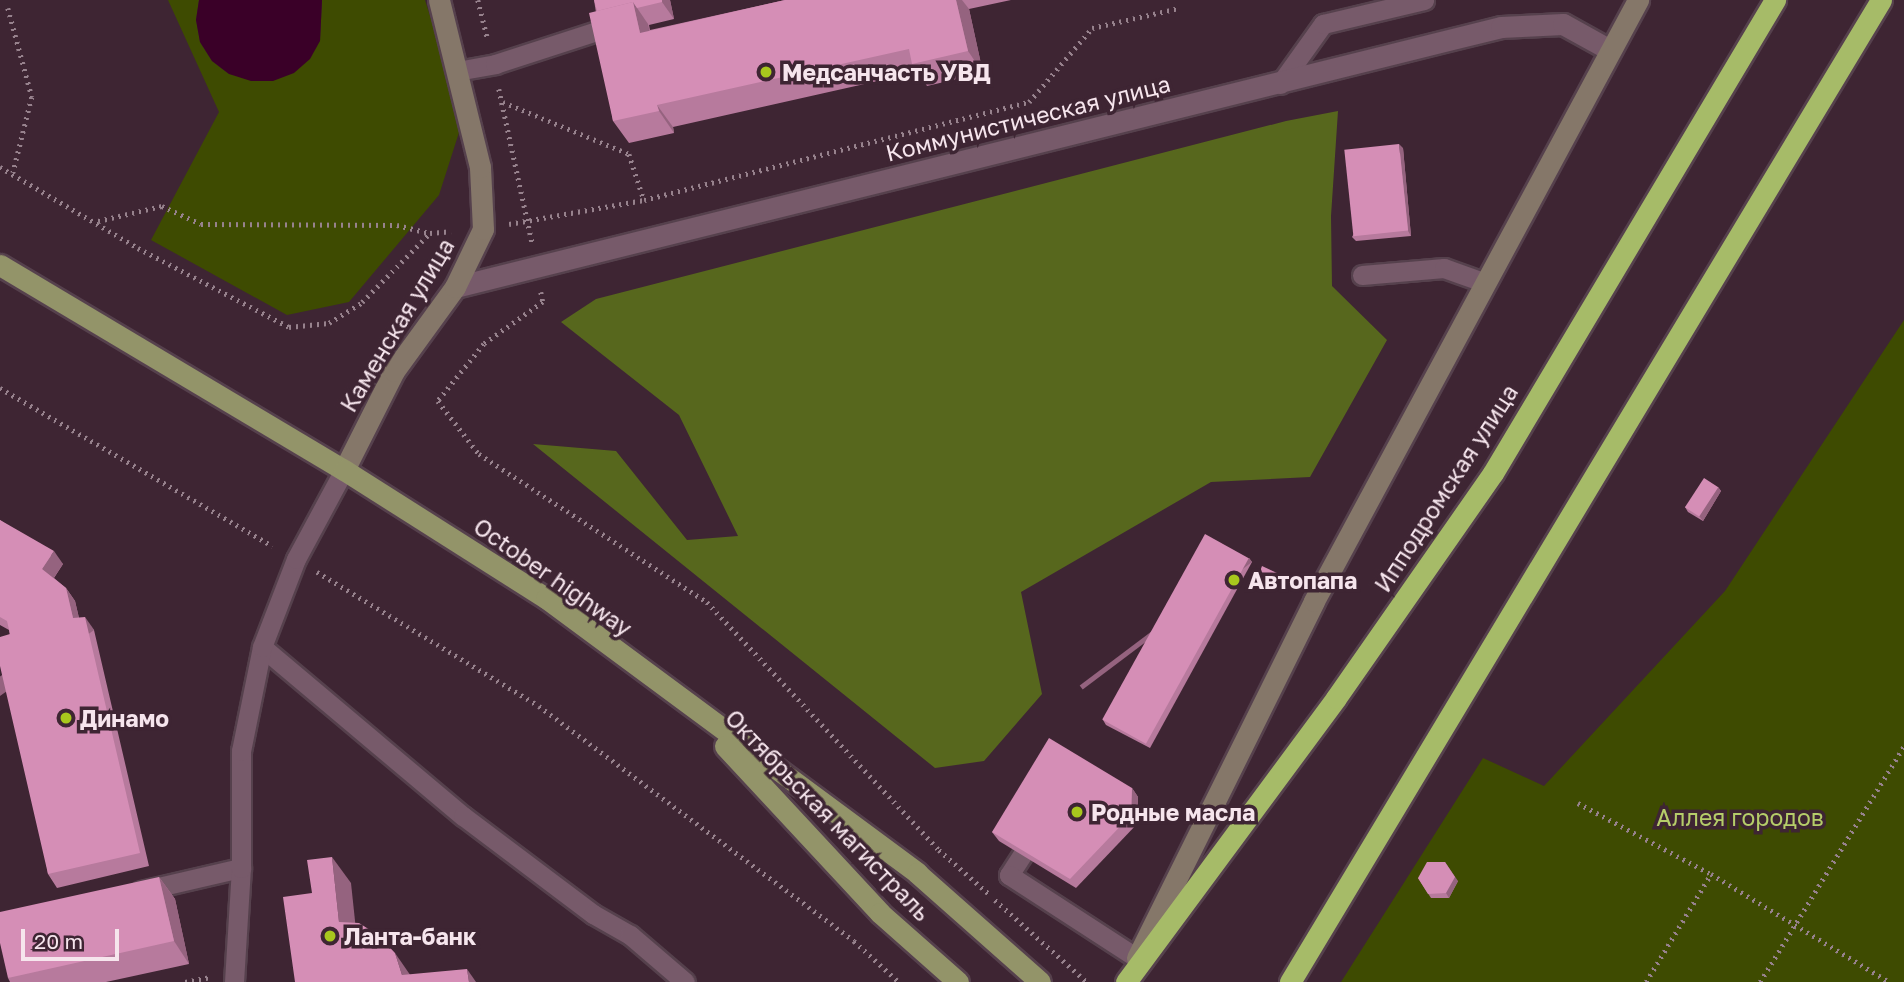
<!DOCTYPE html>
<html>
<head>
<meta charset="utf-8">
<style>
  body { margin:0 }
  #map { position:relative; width:1904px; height:982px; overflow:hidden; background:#3e2533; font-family:"Golos Text",sans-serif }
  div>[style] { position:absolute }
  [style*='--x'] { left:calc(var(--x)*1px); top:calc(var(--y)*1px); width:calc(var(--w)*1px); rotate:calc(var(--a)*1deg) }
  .green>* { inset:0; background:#3e4b01 }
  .forest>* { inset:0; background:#57671d }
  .water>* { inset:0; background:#3a0028 }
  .path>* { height:4.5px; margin-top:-2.25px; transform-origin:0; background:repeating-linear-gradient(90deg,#97828d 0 2px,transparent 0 7px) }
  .roads { filter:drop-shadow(2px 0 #56414d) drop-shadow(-2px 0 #56414d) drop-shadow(0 2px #56414d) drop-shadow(0 -2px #56414d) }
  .lane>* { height:19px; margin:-9.5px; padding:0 9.5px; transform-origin:9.5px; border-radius:9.5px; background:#775a6a }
  .street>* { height:21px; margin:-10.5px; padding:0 10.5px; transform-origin:10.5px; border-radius:10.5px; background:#775a6a }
  .secondary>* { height:21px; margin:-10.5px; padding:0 10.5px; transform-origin:10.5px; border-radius:10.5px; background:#857769 }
  .primary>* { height:21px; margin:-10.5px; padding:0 10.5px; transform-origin:10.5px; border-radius:10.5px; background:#939469 }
  .highway>* { height:21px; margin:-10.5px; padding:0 10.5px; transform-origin:10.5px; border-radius:10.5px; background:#a6bb68 }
  .wall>* { inset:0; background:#b77a9d }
  .shaded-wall>* { inset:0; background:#95637f; transform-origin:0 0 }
  .building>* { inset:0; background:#d58eb6; transform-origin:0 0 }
  .dots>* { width:19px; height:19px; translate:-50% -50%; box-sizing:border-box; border:4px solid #3e2533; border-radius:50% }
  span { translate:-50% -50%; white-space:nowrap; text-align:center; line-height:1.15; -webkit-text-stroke:7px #3e2533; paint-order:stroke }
  .poi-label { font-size:23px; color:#f6e5ed; font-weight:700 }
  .left { translate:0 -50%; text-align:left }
  .street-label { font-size:23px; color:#f6e5ed }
  .park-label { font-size:23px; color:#b5cd69 }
  .scale { position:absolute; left:21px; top:929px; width:98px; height:32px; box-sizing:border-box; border:4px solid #f6e5ed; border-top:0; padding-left:9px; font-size:21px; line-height:24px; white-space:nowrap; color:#f6e5ed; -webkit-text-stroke:5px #3e2533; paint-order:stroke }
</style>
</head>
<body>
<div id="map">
  <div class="green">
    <div style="clip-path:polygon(168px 0,199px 0,196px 20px,200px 42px,212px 61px,229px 74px,320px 41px,322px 0,425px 0,463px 120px,439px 195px,349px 302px,287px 315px,151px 240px,219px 112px)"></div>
    <div style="clip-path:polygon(1904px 320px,1904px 982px,1341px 982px,1483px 758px,1544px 786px,1725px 591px)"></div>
  </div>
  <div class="forest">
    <div style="clip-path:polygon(1338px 111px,1331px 216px,1332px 286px,1387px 340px,1310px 477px,1211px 482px,1021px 592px,1042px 694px,984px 761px,935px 768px,533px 444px,616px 451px,687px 540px,738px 536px,679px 415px,561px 322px,596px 299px,1286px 121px)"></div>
  </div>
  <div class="water">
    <div style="clip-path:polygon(199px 0,322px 0,320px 41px,310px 59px,294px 73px,273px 81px,251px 81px,229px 74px,212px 61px,200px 42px,196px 20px)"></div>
  </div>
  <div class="path">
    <div style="--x:478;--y:0;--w:41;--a:76"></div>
    <div style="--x:8;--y:8;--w:92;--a:74.9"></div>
    <div style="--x:32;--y:97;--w:78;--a:104"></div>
    <div style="--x:499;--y:89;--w:157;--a:77.8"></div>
    <div style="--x:503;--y:102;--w:136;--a:22.4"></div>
    <div style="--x:629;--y:154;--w:48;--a:71.9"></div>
    <div style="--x:0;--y:167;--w:160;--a:30.4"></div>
    <div style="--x:138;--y:248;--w:170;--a:27.6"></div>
    <div style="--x:289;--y:327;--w:40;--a:-5.7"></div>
    <div style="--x:329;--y:323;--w:39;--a:-32"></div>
    <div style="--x:362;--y:302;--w:95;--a:-45.4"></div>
    <div style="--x:98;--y:221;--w:66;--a:-13.2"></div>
    <div style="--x:162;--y:206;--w:43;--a:24.8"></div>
    <div style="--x:201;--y:224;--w:196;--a:0.3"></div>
    <div style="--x:397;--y:225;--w:34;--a:14"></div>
    <div style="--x:430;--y:233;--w:21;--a:-5"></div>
    <div style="--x:509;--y:224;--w:137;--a:-10.1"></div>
    <div style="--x:644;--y:200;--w:397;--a:-14.3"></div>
    <div style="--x:1029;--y:102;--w:97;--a:-49.6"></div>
    <div style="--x:1092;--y:28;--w:89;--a:-12.9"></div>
    <div style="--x:541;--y:292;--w:10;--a:79"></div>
    <div style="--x:543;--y:302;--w:72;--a:144.6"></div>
    <div style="--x:484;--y:344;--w:73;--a:128.9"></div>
    <div style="--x:438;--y:401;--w:67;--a:52.3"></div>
    <div style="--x:479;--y:454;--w:272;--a:33"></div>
    <div style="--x:707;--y:602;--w:340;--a:46.9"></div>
    <div style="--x:939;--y:850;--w:67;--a:41.3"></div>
    <div style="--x:0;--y:388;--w:315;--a:30.1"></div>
    <div style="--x:317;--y:572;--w:259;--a:31.1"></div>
    <div style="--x:539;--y:706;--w:393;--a:36.7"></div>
    <div style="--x:854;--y:941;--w:61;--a:42.3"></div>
    <div style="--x:1578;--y:803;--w:151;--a:28.1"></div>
    <div style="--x:1711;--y:874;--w:208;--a:31.2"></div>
    <div style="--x:995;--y:900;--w:123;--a:41.7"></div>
    <div style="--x:185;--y:982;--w:25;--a:-11"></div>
    <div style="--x:1646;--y:982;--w:126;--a:-59"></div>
    <div style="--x:1760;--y:982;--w:276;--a:-58.6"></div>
  </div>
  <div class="roads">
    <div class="lane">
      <div style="--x:457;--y:71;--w:39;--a:-10"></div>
      <div style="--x:495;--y:64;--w:120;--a:-18"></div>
      <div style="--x:1280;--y:84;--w:74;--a:-54.4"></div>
      <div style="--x:1323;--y:24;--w:104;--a:-13.4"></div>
      <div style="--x:1362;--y:275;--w:82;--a:-4.9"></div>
      <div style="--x:1444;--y:268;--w:41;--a:19.7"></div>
      <div style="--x:262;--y:647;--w:263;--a:40.1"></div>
      <div style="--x:463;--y:816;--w:163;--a:37"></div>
      <div style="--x:593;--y:914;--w:43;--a:29.6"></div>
      <div style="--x:630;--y:935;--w:72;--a:40.5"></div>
      <div style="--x:1022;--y:855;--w:24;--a:123"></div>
      <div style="--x:1009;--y:875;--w:153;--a:33"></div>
      <div style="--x:141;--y:891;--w:103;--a:-13"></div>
      <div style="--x:234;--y:982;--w:114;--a:-86.5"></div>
      <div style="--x:241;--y:868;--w:117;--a:-90"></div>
      <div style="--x:241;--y:751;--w:106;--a:-78.6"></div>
      <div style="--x:262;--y:647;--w:94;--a:-68.9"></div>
      <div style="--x:296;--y:559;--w:101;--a:-61.7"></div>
    </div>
    <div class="street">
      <div style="--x:455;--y:287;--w:1078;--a:-13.96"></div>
      <div style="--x:1501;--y:27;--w:62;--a:-2.8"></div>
      <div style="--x:1563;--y:24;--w:54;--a:29"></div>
    </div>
    <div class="secondary">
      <div style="--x:344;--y:470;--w:111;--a:-63.2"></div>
      <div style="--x:394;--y:371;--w:104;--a:-54"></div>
      <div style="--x:455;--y:287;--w:64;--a:-64.2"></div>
      <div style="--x:483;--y:229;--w:62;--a:-92.8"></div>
      <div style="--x:480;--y:167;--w:172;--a:-103.8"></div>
      <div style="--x:1137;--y:958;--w:398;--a:-63.6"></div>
      <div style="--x:1314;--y:601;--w:683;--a:-61.67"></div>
    </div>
    <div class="primary">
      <div style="--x:0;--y:265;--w:400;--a:30.8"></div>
      <div style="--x:344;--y:470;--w:239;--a:32.4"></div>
      <div style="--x:546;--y:598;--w:462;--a:36.5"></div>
      <div style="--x:917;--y:873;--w:164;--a:41.5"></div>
      <div style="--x:725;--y:746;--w:228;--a:47.1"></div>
      <div style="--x:880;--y:913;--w:104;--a:41.5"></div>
    </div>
    <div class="highway">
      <div style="--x:1126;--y:982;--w:353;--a:-53.5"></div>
      <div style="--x:1336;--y:698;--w:274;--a:-55.1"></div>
      <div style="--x:1493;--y:473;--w:551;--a:-59.2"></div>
      <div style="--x:1290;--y:982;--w:1146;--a:-58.96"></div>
    </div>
  </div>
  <div class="wall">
    <div style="clip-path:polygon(594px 0,670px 0,674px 19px,649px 25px,650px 30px,785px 0,1011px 0,969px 9px,983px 73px,927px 86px,918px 72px,673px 127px,674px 133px,629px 143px,613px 121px)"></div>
    <div style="clip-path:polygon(1403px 148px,1411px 236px,1356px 241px,1352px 237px)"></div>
    <div style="clip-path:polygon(1718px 487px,1721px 491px,1703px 521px,1688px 512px,1685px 507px)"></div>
    <div style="clip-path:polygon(0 520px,63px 564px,54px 578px,66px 588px,75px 601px,79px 618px,94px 630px,149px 866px,57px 888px,48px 874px,9px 630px,0 625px)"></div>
    <div style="clip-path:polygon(1249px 558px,1252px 562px,1150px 748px,1106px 725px,1103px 720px)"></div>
    <div style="clip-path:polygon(1277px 573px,1281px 577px,1275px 589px,1260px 583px,1257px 579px)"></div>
    <div style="clip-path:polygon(1132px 788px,1138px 797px,1137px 824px,1076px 888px,999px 841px,992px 832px)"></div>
    <div style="clip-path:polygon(159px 877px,175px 899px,189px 964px,106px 982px,10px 982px,8px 978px)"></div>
    <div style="clip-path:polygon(1418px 878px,1458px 881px,1449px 898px,1431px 898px)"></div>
  </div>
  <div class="shaded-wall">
    <div style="clip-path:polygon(662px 0,670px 0,674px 19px,662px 2px)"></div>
    <div style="clip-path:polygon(956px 0,962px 0,969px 9px,983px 73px,968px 51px)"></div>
    <div style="clip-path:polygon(633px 2px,648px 24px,655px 55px,640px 33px)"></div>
    <div style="clip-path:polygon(657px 105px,673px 127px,674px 133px,659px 111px)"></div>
    <div style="clip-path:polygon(1399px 144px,1403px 148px,1411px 236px,1408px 231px)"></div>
    <div style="clip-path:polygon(1718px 487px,1721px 491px,1703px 521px,1699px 516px)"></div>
    <div style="clip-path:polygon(54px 551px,63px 564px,51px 582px,42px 569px)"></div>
    <div style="left:1249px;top:558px;width:5px;height:212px;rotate:53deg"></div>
    <div style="clip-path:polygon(1277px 573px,1281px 577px,1275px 589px,1272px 584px)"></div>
    <div style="clip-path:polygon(66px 588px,75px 601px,82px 631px,73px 618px)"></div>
    <div style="left:85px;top:617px;width:16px;height:242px;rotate:55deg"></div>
    <div style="clip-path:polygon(1132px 788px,1138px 797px,1137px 824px,1131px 815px)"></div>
    <div style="clip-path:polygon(332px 857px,351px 883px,358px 949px,339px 922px)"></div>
    <div style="clip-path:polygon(1445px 862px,1458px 881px,1449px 898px,1446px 893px)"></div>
    <div style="clip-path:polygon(159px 877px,175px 899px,189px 964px,174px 941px)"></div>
    <div style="clip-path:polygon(395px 953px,413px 979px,402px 975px)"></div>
    <div style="clip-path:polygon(467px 969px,476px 982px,469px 982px)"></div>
  </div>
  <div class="building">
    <div style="clip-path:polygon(594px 0,662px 0,662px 2px,637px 8px,633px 2px,597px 11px)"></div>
    <div style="clip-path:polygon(785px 0,956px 0,968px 51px,912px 64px,909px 49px,657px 105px,659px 111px,613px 121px,589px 13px,633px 2px,640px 33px)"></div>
    <div style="left:1399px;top:144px;width:87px;height:55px;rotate:84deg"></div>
    <div style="left:1704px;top:478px;width:17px;height:35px;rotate:33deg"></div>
    <div style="clip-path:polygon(0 520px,54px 551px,42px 569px,66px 588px,73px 618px,85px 617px,140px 853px,48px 874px,0 666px,0 637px,10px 634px,7px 621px,0 617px)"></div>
    <div style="left:1205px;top:534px;width:50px;height:212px;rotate:29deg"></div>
    <div style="clip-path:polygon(1262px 566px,1277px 573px,1272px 584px,1257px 579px)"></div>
    <div style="clip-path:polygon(1049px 738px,1132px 788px,1131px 815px,1070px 879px,992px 832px)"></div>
    <div style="clip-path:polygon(332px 857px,339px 922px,359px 923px,378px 935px,395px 953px,402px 975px,467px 969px,469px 982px,295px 982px,283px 897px,312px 893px,307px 860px)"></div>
    <div style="clip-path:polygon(1427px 862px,1445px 862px,1455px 877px,1446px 893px,1428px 894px,1418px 878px)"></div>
    <div style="clip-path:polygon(159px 877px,174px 941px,8px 978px,0 943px,0 912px)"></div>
  </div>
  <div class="dots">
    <div style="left:766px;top:72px;background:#a8c71d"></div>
    <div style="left:1234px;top:580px;background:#a8c71d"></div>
    <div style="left:66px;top:718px;background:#a8c71d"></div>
    <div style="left:1077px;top:812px;background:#a8c71d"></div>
    <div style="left:330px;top:936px;background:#a8c71d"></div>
  </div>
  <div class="poi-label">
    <span class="left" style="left:782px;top:72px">Медсанчасть УВД</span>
    <span class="left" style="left:1248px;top:580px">Автопапа</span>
    <span class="left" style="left:80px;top:718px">Динамо</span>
    <span class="left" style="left:1091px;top:812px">Родные масла</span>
    <span class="left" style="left:344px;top:936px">Ланта-банк</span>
  </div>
  <div class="street-label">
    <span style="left:1028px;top:118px;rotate:-14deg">Коммунистическая улица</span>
    <span style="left:397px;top:325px;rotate:-59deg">Каменская улица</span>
    <span style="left:1446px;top:488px;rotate:-57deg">Ипподромская улица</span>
    <span style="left:553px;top:577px;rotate:35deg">October highway</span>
    <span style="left:828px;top:815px;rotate:46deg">Октябрьская магистраль</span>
  </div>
  <div class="park-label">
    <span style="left:1740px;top:817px">Аллея городов</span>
  </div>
  <div class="scale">20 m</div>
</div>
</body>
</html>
